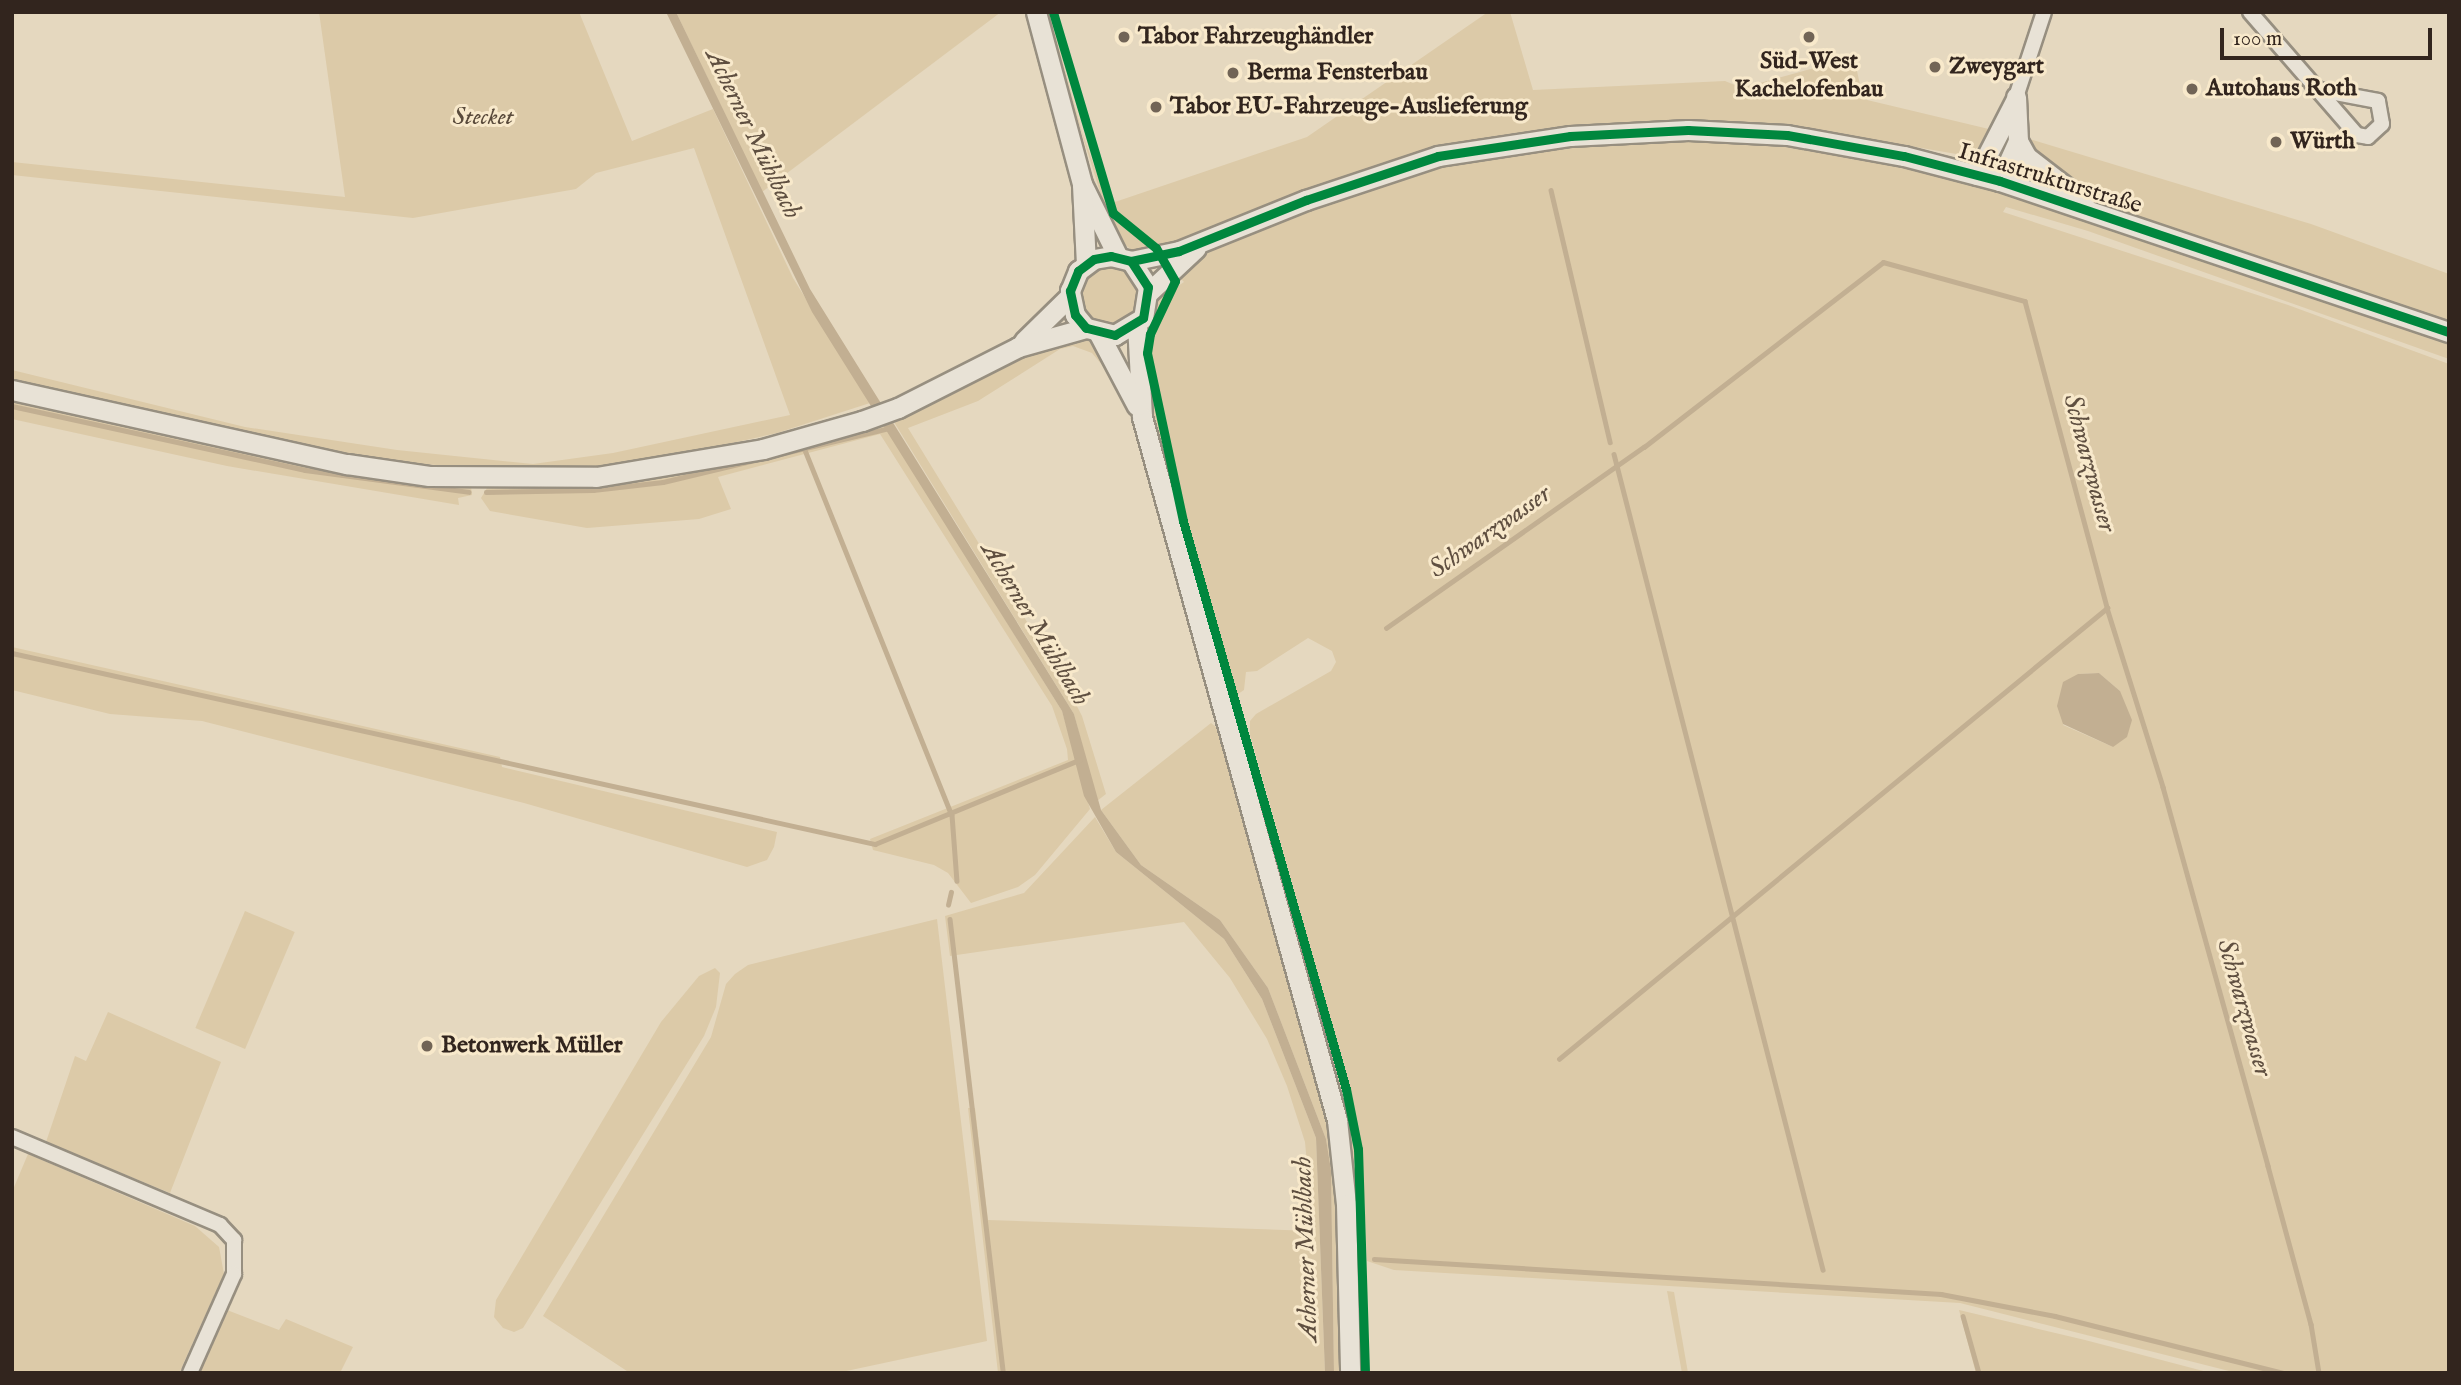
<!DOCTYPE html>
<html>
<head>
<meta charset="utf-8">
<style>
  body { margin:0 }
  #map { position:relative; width:2461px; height:1385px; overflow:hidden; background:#e5d8bf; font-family:"IM FELL English",serif }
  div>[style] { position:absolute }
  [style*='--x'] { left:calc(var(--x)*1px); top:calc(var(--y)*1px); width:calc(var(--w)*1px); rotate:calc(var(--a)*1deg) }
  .green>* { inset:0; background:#dccaa8; transform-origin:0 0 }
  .round { border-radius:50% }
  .water>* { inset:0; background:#c2af92 }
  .stream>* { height:4.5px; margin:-2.25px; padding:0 2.25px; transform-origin:2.25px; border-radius:2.25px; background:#c2af92 }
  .roads { filter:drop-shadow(2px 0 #978f80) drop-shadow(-2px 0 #978f80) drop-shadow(0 2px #978f80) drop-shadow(0 -2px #978f80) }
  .street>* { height:14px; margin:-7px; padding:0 7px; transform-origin:7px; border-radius:7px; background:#e8e2d6 }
  .secondary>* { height:19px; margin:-9.5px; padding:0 9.5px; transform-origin:9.5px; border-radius:9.5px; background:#e8e2d6 }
  .cycleway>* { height:9px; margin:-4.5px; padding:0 4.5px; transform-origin:4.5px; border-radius:4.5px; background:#00873e }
  .dots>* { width:19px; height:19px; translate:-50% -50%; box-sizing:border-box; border:4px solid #f8e9cb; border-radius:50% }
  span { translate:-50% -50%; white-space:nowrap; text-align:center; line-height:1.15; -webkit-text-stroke:6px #f8e9cb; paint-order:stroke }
  .poi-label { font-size:24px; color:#32251e; font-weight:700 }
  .left { translate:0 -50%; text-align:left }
  .park-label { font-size:24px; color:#5a4b3c; font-style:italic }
  .street-label { font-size:24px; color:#32251e }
  .water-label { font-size:26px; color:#5f4f40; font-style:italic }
  .frame { position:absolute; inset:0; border:14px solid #32251e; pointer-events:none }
  .scale { position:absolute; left:2220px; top:28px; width:212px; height:32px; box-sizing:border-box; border:4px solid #32251e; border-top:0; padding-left:9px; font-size:21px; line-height:24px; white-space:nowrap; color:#32251e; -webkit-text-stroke:5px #f8e9cb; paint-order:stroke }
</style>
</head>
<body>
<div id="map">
  <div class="green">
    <div style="clip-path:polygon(319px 12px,579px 12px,632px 141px,713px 109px,793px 278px,870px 403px,777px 433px,660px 459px,546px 473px,409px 463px,340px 453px,12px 381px,12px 370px,245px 427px,397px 450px,533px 464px,613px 453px,790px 415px,694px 148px,596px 173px,576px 189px,413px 218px,12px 175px,12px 162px,345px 197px)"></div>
    <div style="clip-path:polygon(676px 12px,1001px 12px,762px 192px)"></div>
    <div style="clip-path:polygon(1044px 12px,1049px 12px,1082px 132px,1112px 216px,1153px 250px,1132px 250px,1114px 237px)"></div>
    <div style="clip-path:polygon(1488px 12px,1510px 12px,1533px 90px,1725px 81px,1742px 88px,1854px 57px,1863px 99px,1993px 130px,1978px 152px,1968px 156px,1800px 127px,1647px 122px,1547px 128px,1388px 161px,1164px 248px,1119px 218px,1112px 203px,1307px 137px)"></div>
    <div style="clip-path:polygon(2026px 138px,2311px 224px,2449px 274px,2449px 324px,2105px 205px,2047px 171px)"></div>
    <div style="clip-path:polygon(evenodd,1664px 139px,1782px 143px,1896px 162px,1978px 183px,2449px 341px,2449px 359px,2088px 231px,2006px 207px,2003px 212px,2285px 304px,2449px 364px,2449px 1373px,2237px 1373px,1960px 1303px,1394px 1270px,1367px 1261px,1362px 1152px,1352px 1095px,1250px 735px,1250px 721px,1256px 714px,1331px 671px,1336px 662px,1332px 651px,1308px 638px,1257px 671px,1246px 672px,1244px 690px,1238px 694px,1225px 693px,1156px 445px,1140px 332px,1151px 320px,1162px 288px,1169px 280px,1178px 286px,1184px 282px,1176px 274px,1198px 257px,1298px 211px,1438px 164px,1563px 144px,1664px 139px,2099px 673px,2120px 691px,2113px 747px,2063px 725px,2078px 674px,2099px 673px)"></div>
    <div class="round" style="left:1079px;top:265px;width:60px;height:60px"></div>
    <div style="clip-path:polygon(1078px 334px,1097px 343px,1108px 372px,1092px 353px,1073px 346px,1060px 349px,978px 401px,908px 428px,1067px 687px,1082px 716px,1106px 794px,1097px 801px,1074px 714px,894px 422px,1024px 353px)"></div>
    <div style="clip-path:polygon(12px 399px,347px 473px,471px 487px,472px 495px,458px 498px,459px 505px,227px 466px,12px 419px)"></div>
    <div style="clip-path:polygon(885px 426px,1062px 711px,1090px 809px,1035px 875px,1018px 887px,971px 903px,948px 873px,934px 865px,873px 850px,870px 839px,1068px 760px,1067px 749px,1052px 706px,880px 434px,718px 477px,731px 509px,699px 519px,587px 528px,490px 511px,481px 498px,487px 488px,596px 486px,666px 477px)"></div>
    <div style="clip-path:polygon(12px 647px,500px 757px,502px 767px,777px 832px,774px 847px,767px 860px,747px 867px,524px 803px,202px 721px,110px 714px,12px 690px)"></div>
    <div style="clip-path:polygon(1211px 723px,1221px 731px,1296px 991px,1335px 1150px,1342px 1373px,1334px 1373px,1331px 1170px,1326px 1139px,1268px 988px,1220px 920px,1141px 865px,1101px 810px)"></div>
    <div style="clip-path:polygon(1237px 728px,1333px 1051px,1354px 1148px,1361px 1373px,1356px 1373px,1352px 1224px)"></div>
    <div style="clip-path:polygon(1095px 817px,1116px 852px,1224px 939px,1262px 999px,1316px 1138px,1325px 1373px,998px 1373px,968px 1108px,975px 1108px,988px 1220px,1313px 1231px,1305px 1142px,1287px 1086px,1267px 1039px,1230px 978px,1184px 922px,950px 956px,945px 916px,1024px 893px)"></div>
    <div style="left:245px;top:911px;width:54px;height:127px;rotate:23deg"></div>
    <div style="clip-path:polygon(937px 919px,987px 1341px,837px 1373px,630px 1373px,543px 1316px,711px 1037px,726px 984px,735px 974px,748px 965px)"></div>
    <div style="clip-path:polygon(715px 968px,720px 973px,716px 1007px,704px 1036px,523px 1328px,514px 1332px,503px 1328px,494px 1317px,496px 1300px,661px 1022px,699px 976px)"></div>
    <div style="clip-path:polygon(108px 1012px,221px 1062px,170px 1193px,46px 1142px,75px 1056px,86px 1061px)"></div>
    <div style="clip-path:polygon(28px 1154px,195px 1226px,219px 1247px,224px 1274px,179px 1373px,12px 1373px,12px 1192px)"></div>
    <div style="clip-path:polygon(1667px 1291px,1674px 1292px,1688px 1373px,1682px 1373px)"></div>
    <div style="clip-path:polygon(227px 1310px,279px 1330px,286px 1319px,353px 1347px,340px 1373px,199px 1373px)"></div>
    <div style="clip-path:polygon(1959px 1310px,2085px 1340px,2211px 1373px,1976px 1373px)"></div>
  </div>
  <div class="water">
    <div style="clip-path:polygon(666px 12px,676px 12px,810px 289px,1074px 714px,1101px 810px,1141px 865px,1220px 920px,1268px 988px,1326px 1139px,1331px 1170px,1334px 1373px,1325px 1373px,1316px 1138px,1262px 999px,1224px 939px,1116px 852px,1084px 796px,1062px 711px,812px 312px)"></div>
    <div style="clip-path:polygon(2099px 673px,2120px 691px,2132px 720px,2127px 737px,2113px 747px,2063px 724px,2057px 706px,2063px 682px,2078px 674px)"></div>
  </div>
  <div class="stream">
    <div style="--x:1551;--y:190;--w:259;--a:76.8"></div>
    <div style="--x:12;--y:406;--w:300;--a:12.3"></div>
    <div style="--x:305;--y:470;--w:165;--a:7.6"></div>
    <div style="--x:805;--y:450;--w:393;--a:68.1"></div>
    <div style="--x:952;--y:815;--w:66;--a:85.7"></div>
    <div style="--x:1614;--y:454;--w:842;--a:75.63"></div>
    <div style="--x:486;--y:492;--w:107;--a:-1.1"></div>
    <div style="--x:593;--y:490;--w:70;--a:-6.5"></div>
    <div style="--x:663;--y:482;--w:233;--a:-13.4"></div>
    <div style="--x:1386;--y:628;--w:315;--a:-35.1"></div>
    <div style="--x:1644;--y:447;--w:302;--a:-37.7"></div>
    <div style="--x:1883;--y:262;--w:147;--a:15.4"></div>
    <div style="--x:2025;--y:301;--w:318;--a:75"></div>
    <div style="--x:2107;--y:608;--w:188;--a:72.6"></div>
    <div style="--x:2163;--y:787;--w:393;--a:74.5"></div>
    <div style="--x:2268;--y:1166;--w:164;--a:74.8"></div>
    <div style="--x:2311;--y:1324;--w:50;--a:80.7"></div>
    <div style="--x:12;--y:653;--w:884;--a:12.48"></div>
    <div style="--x:875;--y:844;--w:221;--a:-22.4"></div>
    <div style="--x:948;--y:905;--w:13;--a:-77"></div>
    <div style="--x:950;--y:919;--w:457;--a:83.3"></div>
    <div style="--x:1559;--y:1059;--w:710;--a:-39.45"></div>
    <div style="--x:1374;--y:1259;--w:568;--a:3.53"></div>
    <div style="--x:1941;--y:1294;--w:116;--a:10.9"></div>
    <div style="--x:2055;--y:1316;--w:236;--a:14"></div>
    <div style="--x:1963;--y:1316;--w:59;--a:74.3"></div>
  </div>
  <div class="roads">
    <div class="street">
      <div style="--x:2250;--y:12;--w:163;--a:49"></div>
      <div style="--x:2357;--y:135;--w:11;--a:10"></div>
      <div style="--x:2368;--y:137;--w:19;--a:-43"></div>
      <div style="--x:2382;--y:124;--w:23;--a:-100"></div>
      <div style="--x:2378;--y:101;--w:59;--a:-169.3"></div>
      <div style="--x:2016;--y:97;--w:89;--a:-71.8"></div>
      <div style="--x:12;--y:1137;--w:226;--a:22.9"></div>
      <div style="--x:220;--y:1225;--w:21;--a:47"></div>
      <div style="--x:234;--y:1240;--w:34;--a:90"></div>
      <div style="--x:234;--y:1274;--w:108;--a:114"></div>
    </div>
    <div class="secondary">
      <div style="--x:1036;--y:12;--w:178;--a:75"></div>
      <div style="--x:1082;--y:184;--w:81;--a:63.7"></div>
      <div style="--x:2016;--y:97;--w:44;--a:87.4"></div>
      <div style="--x:2018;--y:141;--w:18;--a:61"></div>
      <div style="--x:2027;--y:157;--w:72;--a:37.7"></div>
      <div style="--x:1977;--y:175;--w:83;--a:-62.8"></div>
      <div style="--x:2000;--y:181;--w:44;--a:-65.8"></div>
      <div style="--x:1082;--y:185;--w:78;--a:87.1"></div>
      <div style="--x:1131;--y:261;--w:31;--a:57"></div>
      <div style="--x:1148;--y:287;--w:31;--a:99"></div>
      <div style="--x:1143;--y:318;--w:33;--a:149"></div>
      <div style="--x:1115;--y:335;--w:30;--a:-166"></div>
      <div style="--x:1086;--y:328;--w:17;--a:-130"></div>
      <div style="--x:1075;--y:315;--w:25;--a:-102"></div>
      <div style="--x:1070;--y:291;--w:22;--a:-68"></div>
      <div style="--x:1078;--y:271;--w:20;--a:-37"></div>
      <div style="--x:1094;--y:259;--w:17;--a:-10"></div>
      <div style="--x:1111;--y:256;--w:21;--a:14"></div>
      <div style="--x:1131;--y:261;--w:49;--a:-11.8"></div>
      <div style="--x:1179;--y:251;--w:137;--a:-21.9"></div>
      <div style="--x:1306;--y:200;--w:139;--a:-18.4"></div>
      <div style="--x:1438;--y:156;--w:134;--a:-8.6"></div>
      <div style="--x:1570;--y:136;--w:118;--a:-2.9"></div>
      <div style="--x:1688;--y:130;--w:99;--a:2.9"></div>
      <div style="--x:1787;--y:135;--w:119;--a:10.2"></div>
      <div style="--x:1904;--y:156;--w:99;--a:14.6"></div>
      <div style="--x:2000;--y:181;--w:474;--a:18.6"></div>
      <div style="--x:1149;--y:292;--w:64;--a:-43.1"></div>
      <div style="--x:1137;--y:324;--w:93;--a:86.9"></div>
      <div style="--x:1142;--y:417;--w:730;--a:74.5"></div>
      <div style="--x:1337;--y:1120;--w:84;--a:83.9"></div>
      <div style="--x:1346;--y:1204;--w:169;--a:88.6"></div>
      <div style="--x:1099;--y:334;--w:81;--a:62.2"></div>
      <div style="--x:1024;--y:341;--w:64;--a:-44.4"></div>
      <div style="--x:12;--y:390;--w:343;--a:12.5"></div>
      <div style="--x:347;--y:464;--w:83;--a:8.3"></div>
      <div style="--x:429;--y:476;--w:167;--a:0.3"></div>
      <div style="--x:596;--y:477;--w:169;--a:-9.5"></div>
      <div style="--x:763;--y:449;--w:103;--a:-15.8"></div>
      <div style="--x:862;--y:421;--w:38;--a:-20"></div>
      <div style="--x:898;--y:408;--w:135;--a:-26.9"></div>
      <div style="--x:1018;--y:347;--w:71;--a:-15.6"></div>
    </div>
  </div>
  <div class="cycleway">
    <div style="--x:1053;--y:12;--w:210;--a:73.4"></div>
    <div style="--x:1113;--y:213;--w:55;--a:39.1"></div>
    <div style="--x:1156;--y:248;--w:38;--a:60"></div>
    <div style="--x:1175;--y:281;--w:59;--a:115.3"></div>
    <div style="--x:1150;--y:334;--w:19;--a:99"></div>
    <div style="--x:1147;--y:353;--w:172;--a:77.9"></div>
    <div style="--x:1183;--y:521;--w:591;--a:73.99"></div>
    <div style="--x:1346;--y:1089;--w:61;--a:78.7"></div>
    <div style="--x:1358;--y:1149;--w:224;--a:88.2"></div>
    <div style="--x:1131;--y:261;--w:31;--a:57"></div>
    <div style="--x:1148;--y:287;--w:31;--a:99"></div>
    <div style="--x:1143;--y:318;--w:33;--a:149"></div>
    <div style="--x:1115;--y:335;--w:30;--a:-166"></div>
    <div style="--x:1086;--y:328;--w:17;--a:-130"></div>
    <div style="--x:1075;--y:315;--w:25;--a:-102"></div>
    <div style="--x:1070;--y:291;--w:22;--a:-68"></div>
    <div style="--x:1078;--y:271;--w:20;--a:-37"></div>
    <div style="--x:1094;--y:259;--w:17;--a:-10"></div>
    <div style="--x:1111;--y:256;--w:21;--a:14"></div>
    <div style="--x:1131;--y:261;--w:49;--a:-11.8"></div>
    <div style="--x:1179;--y:251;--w:137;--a:-21.9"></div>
    <div style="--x:1306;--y:200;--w:139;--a:-18.4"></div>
    <div style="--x:1438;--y:156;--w:134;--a:-8.6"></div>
    <div style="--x:1570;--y:136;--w:118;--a:-2.9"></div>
    <div style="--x:1688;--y:130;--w:99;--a:2.9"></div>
    <div style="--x:1787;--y:135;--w:119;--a:10.2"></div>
    <div style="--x:1904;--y:156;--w:99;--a:14.6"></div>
    <div style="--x:2000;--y:181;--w:474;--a:18.6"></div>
  </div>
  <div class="dots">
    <div style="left:1124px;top:37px;background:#716456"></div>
    <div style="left:1809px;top:37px;background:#716456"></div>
    <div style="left:1935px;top:67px;background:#716456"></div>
    <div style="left:1233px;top:73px;background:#716456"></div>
    <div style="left:2192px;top:89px;background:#716456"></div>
    <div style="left:1156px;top:107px;background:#716456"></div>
    <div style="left:2276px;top:142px;background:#716456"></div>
    <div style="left:427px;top:1046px;background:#716456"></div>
  </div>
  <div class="poi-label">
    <span class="left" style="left:1138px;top:37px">Tabor Fahrzeughändler</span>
    <span style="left:1809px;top:76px">Süd-West<br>Kachelofenbau</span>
    <span class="left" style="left:1949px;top:67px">Zweygart</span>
    <span class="left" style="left:1247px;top:73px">Berma Fensterbau</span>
    <span class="left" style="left:2206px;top:89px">Autohaus Roth</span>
    <span class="left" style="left:1170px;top:107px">Tabor EU-Fahrzeuge-Auslieferung</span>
    <span class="left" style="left:2290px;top:142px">Würth</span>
    <span class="left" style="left:441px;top:1046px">Betonwerk Müller</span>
  </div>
  <div class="park-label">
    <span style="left:483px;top:118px">Stecket</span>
  </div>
  <div class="street-label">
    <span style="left:2050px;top:179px;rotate:17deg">Infrastrukturstraße</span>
  </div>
  <div class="water-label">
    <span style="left:753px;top:134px;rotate:64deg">Acherner Mühlbach</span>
    <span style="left:2089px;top:463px;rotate:75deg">Schwarzwasser</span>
    <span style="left:1490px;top:532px;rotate:-35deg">Schwarzwasser</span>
    <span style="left:1035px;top:624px;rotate:59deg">Acherner Mühlbach</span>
    <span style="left:2244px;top:1008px;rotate:74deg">Schwarzwasser</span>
    <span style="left:1306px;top:1249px;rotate:-92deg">Acherner Mühlbach</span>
  </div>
  <div class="frame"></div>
  <div class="scale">100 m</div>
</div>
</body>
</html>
